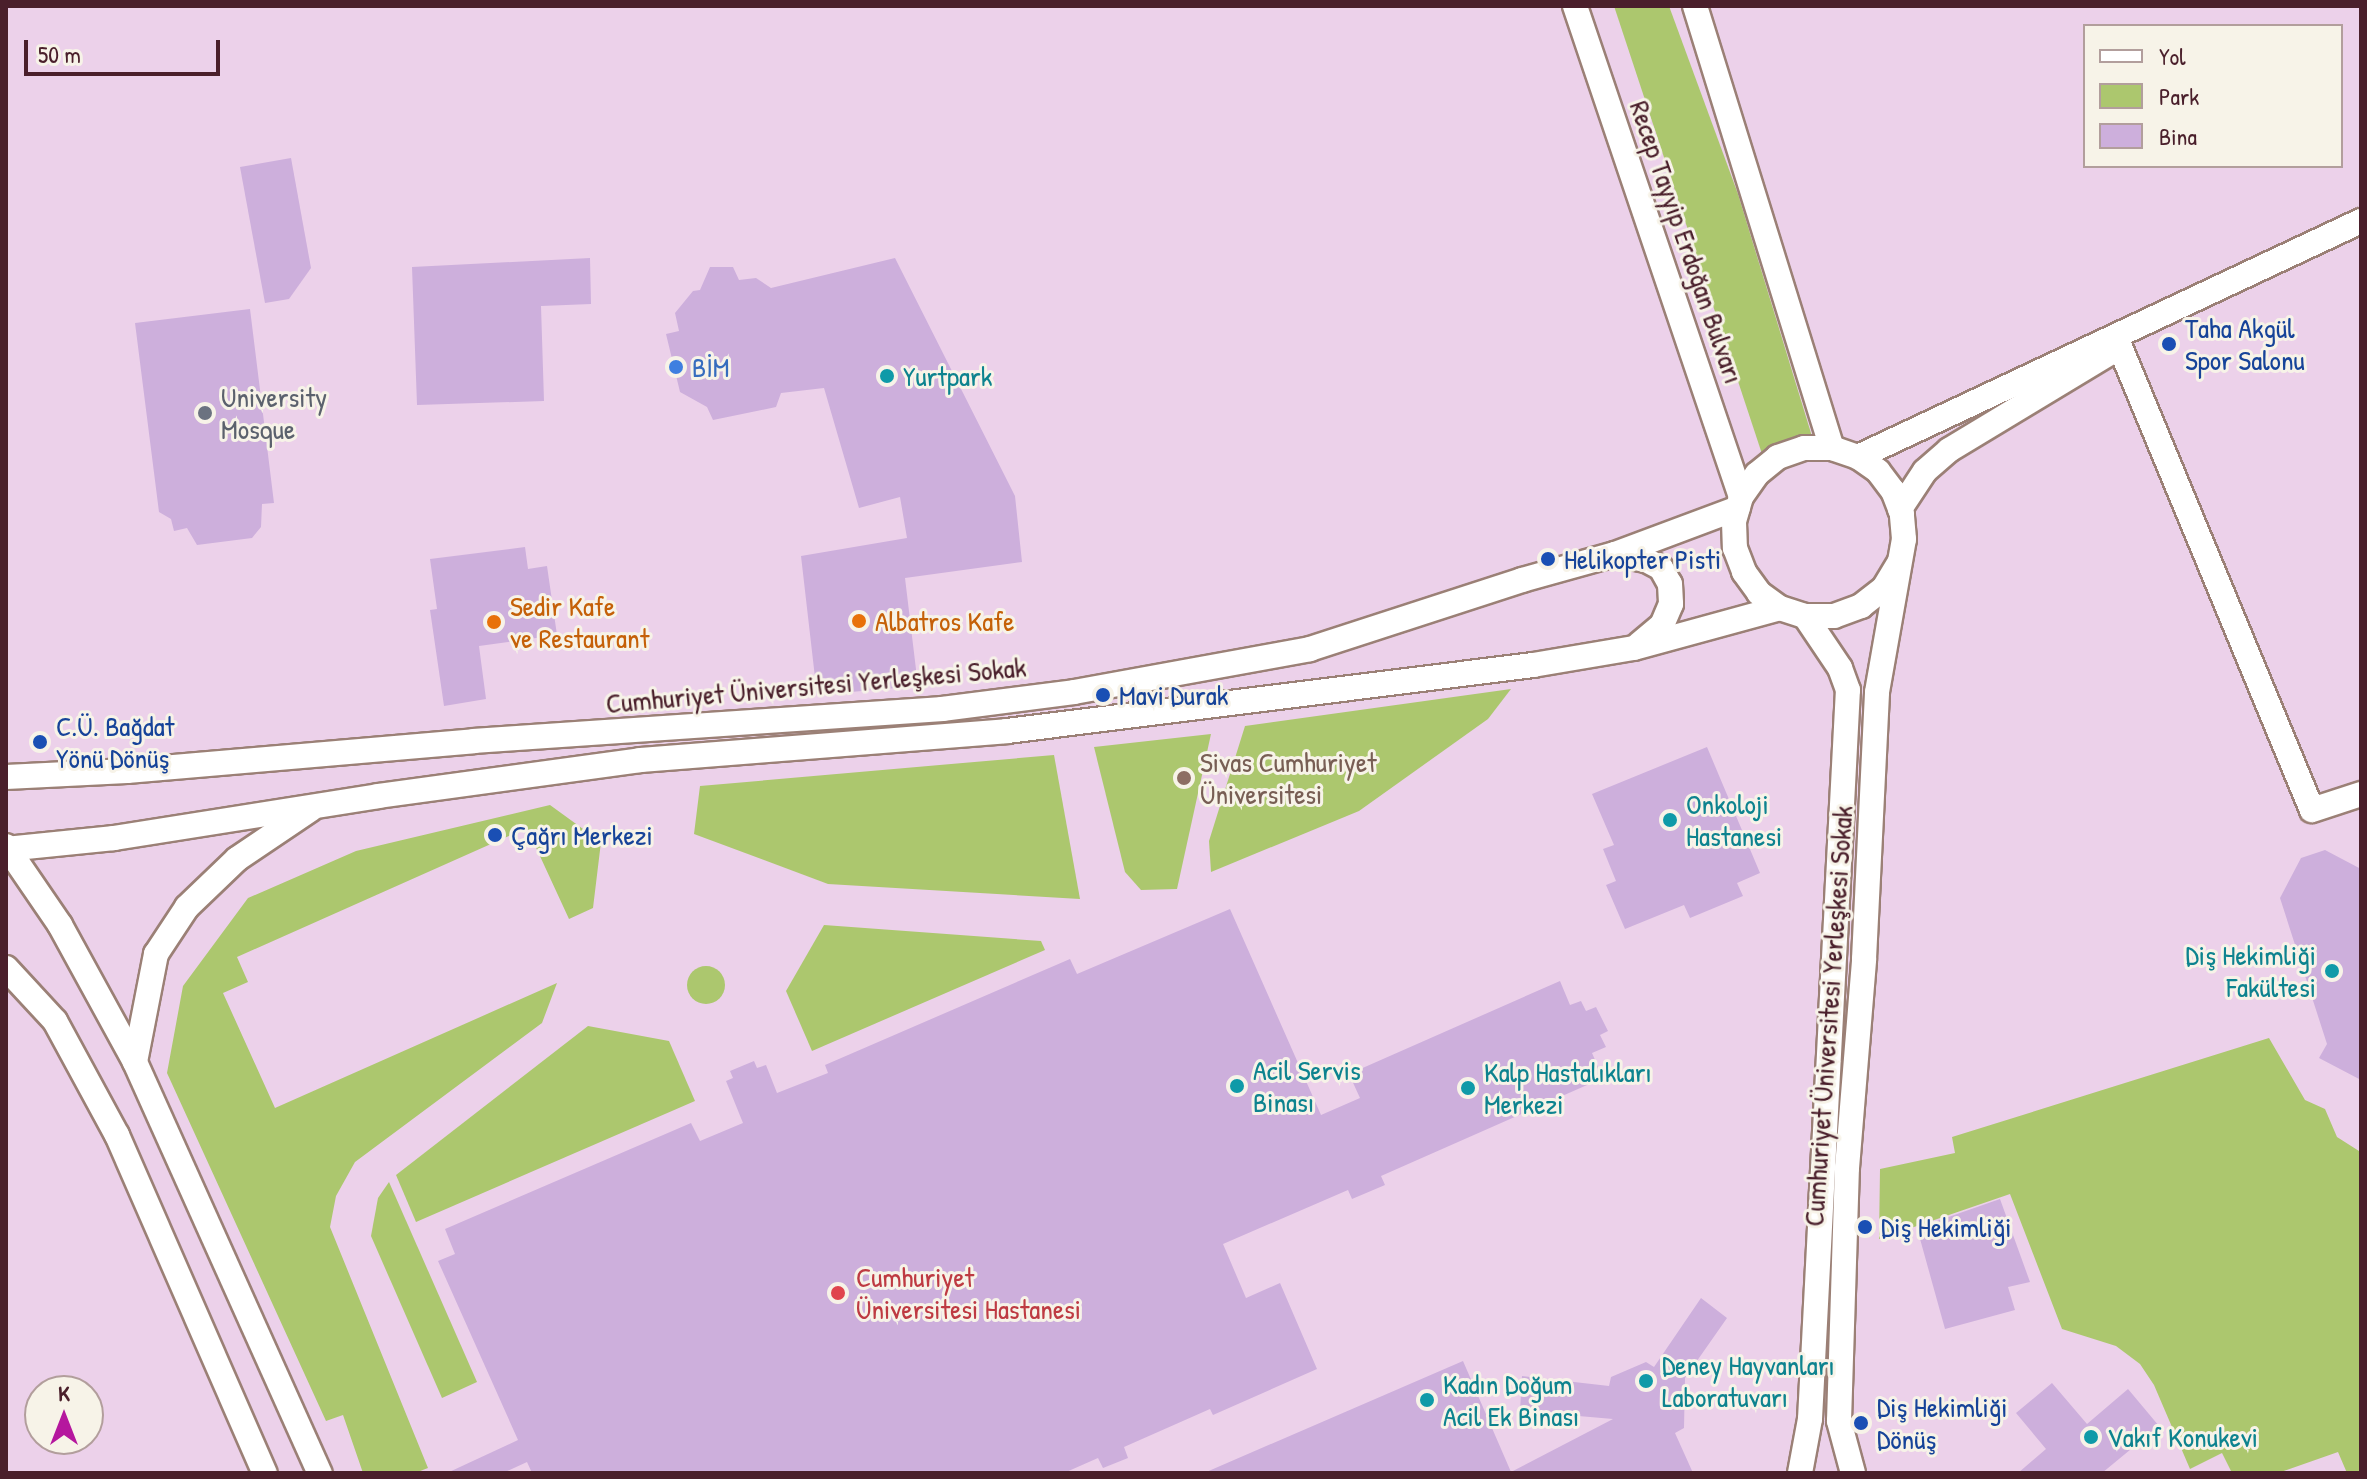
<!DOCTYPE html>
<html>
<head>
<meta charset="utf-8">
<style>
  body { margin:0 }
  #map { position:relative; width:2367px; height:1479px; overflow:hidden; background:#ece1c2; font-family:"Patrick Hand",sans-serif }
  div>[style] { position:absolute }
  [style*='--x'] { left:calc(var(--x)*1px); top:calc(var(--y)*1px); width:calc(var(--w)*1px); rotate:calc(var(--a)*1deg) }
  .built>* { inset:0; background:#ecd1ea }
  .green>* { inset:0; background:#acc76e }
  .round { border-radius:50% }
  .building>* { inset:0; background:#cdafdc }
  .roads { filter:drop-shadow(2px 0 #9b8076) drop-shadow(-2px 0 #9b8076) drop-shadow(0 2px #9b8076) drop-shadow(0 -2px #9b8076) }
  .street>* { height:24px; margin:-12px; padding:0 12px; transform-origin:12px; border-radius:12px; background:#fff }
  .dots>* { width:22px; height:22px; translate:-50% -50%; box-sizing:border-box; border:4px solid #f7f3e8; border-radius:50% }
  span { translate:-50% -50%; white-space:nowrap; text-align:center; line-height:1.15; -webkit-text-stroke:6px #f7f3e8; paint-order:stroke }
  .street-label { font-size:28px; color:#4a1f2b }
  .transit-label { font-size:28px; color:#164399 }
  .left { translate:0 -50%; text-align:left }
  .shop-label { font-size:28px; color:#366cbe }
  .culture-label { font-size:28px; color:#0d838f }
  .right { translate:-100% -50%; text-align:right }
  .worship-label { font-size:28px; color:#5b616d }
  .food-label { font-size:28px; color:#c56008 }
  .education-label { font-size:28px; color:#785e54 }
  .health-label { font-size:28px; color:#be3a42 }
  .frame { position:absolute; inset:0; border:8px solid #4a1f2b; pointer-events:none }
  .legend { position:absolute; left:2083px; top:24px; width:260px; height:144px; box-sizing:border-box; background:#f7f3e8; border:2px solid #b29e9c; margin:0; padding:10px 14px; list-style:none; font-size:24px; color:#4a1f2b }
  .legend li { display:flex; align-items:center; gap:16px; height:40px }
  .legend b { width:40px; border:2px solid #b29e9c }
  .north { position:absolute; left:24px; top:1375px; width:80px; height:80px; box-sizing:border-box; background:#f7f3e8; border:2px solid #b29e9c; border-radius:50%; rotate:0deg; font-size:22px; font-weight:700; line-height:32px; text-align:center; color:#4a1f2b }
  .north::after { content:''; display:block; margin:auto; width:28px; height:36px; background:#b5179e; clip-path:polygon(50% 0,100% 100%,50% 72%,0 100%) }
  .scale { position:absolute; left:24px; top:40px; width:196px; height:36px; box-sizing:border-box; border:4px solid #4a1f2b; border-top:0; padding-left:10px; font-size:24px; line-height:28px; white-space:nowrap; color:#4a1f2b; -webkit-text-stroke:6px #f7f3e8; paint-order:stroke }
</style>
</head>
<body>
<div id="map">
  <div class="built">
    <div style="clip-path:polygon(evenodd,6px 6px,2361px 6px,2361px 1473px,6px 1473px,6px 6px,2085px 26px,2341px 26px,2341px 166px,2085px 166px,2085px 26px,6px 6px,40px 1391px,88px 1391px,88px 1439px,40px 1439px,40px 1391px)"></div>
  </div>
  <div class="green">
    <div style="clip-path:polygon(1614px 6px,1669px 6px,1738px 194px,1814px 443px,1764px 460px)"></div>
    <div style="clip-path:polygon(1511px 689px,1488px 719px,1359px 811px,1211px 872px,1209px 841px,1245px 726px)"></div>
    <div style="clip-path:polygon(1211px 734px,1177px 889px,1141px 890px,1125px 872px,1094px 747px)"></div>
    <div style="clip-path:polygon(1054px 755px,1080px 899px,828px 884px,694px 834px,700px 786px)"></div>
    <div style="clip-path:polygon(550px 805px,601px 842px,593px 908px,569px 919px,527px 828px,237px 957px,248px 982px,223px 993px,275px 1108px,557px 983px,542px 1023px,355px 1162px,336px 1196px,330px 1227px,428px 1468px,415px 1473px,363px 1473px,343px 1415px,326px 1421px,167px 1073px,183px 986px,248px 898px,356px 851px)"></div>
    <div style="clip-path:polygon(824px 925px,1041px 941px,1045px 950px,812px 1051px,786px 991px)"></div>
    <div class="round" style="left:687px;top:966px;width:38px;height:38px"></div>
    <div style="clip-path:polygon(588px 1026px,669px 1041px,695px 1101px,416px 1222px,396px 1175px)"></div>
    <div style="clip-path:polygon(2269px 1038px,2305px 1100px,2325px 1109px,2337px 1137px,2359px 1151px,2361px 1158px,2361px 1473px,2347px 1473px,2338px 1452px,2278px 1473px,2232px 1473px,2222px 1453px,2190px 1469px,2154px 1385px,2140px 1364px,2116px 1346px,2062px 1329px,2010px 1194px,1879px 1239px,1880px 1169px,1955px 1153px,1952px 1137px)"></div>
    <div style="clip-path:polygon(389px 1182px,477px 1382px,442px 1398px,371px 1236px,378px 1198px)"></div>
  </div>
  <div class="building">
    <div style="clip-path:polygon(291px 158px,311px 268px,289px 299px,265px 303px,240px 167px)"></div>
    <div style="clip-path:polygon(590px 258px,591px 304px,541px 306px,544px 401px,417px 405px,412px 267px)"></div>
    <div style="clip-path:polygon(895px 258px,1015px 496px,1022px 562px,905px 578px,918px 686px,817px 695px,801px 556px,907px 538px,900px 497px,859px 508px,824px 388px,781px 393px,776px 407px,713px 420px,707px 407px,680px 392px,666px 334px,679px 331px,675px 313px,693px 291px,700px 290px,710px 267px,733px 267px,739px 280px,756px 278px,771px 288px)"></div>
    <div style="clip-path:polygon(250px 309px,274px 503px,262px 504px,261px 527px,252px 538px,197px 545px,187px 528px,174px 531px,171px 519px,159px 512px,135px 323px)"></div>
    <div style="clip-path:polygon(525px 547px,528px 569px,547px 566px,557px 635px,479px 646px,486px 699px,444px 706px,430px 610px,437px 609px,430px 559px)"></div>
    <div style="clip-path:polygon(1707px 747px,1760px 873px,1737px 883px,1743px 896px,1690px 918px,1684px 905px,1625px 929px,1606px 885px,1616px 881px,1603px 849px,1614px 845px,1592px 794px)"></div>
    <div style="clip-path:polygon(2325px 850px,2361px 869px,2361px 1080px,2319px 1058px,2327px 1044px,2280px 898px,2301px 858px)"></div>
    <div style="clip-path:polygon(1230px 909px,1321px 1115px,1360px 1098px,1349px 1074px,1560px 981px,1570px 1005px,1581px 1001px,1586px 1011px,1596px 1007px,1608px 1031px,1600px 1035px,1606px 1047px,1592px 1053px,1603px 1078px,1381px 1176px,1385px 1185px,1352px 1199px,1348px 1190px,1223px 1244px,1246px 1298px,1280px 1283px,1317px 1369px,1213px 1415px,1210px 1409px,1124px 1447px,1128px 1458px,1103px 1468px,1098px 1458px,1064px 1473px,532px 1473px,527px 1462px,503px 1473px,447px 1473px,518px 1440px,438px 1261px,455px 1254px,445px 1229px,691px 1123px,700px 1141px,743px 1123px,726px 1081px,733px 1078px,730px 1071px,754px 1061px,757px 1068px,766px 1065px,777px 1093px,828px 1073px,825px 1065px,1070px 959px,1077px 974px)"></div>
    <div style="clip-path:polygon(2000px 1199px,2030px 1282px,2008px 1287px,2015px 1310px,1945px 1329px,1917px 1228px)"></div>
    <div style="clip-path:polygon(1701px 1298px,1727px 1318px,1685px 1378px,1684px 1428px,1675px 1433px,1693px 1473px,1204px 1473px,1463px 1361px,1511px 1472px,1613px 1419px,1520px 1411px,1522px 1376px,1609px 1386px,1611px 1377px,1646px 1362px,1654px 1367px)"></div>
    <div style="clip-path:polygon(2052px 1383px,2087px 1424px,2128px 1389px,2159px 1426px,2102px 1473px,2018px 1473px,2046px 1449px,2016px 1413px)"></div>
  </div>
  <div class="roads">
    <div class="street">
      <div style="--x:1575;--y:6;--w:518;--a:71.32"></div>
      <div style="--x:1695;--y:6;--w:463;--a:72.8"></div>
      <div style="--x:2120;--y:347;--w:501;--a:67.48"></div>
      <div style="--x:2312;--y:810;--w:52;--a:-18.1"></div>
      <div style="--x:1858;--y:457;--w:556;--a:-25.14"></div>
      <div style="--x:1900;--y:509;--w:45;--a:-56.7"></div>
      <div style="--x:1925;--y:471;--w:32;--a:-41"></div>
      <div style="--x:1949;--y:450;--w:197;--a:-31.1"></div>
      <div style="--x:1615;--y:554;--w:32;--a:11"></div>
      <div style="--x:1646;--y:560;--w:17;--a:28"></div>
      <div style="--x:1661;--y:568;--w:18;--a:61"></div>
      <div style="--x:1670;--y:584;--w:20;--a:87"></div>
      <div style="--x:1671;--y:604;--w:23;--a:113"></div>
      <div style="--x:1662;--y:625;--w:30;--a:140"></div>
      <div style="--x:6;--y:777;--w:121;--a:-2.8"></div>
      <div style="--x:127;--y:771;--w:348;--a:-4.9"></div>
      <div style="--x:474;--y:741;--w:469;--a:-3.9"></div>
      <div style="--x:942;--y:709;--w:133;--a:-7.3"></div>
      <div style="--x:1074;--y:692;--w:240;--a:-10.3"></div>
      <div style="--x:1310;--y:649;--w:223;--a:-18"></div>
      <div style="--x:1522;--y:580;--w:97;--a:-15.6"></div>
      <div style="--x:1615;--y:554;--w:131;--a:-20.5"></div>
      <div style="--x:6;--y:846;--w:96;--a:55.6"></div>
      <div style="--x:60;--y:925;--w:156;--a:61.3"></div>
      <div style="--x:135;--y:1062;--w:451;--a:65.8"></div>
      <div style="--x:6;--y:849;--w:109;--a:-5.8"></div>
      <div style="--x:114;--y:838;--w:267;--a:-9"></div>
      <div style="--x:378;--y:796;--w:264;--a:-7.8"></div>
      <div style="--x:640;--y:760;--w:368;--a:-4.5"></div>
      <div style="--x:1007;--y:731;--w:530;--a:-7.15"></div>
      <div style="--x:1533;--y:665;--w:102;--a:-9.6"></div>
      <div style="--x:1634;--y:648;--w:151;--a:-15.3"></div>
      <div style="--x:6;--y:968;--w:72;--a:47.2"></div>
      <div style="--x:55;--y:1021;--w:130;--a:61.5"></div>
      <div style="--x:117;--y:1135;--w:369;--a:66.4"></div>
      <div style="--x:135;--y:1062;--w:110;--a:-79"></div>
      <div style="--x:156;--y:954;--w:56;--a:-56.6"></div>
      <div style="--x:187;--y:907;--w:69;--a:-43.8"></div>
      <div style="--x:237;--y:859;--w:89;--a:-34"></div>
      <div style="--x:1800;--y:1473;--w:55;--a:-79.5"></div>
      <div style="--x:1810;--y:1419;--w:730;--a:-87.02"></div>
      <div style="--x:1848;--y:690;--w:23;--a:-110"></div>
      <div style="--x:1840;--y:668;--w:63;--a:-123.9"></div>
      <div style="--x:1853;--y:1473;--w:54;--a:-105.1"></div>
      <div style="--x:1839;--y:1421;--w:253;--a:-88.2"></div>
      <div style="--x:1847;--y:1168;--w:210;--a:-85.3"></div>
      <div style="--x:1864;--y:959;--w:267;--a:-87.2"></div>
      <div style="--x:1877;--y:692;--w:155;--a:-80"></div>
      <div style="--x:1904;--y:539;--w:25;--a:-95"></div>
      <div style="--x:1902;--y:514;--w:25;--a:-111"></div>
      <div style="--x:1893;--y:491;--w:25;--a:-127"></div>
      <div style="--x:1878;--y:471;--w:24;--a:-145"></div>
      <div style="--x:1858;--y:457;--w:28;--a:-161"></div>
      <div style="--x:1832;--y:448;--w:28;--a:180"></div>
      <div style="--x:1804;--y:448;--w:28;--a:161"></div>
      <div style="--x:1778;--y:457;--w:27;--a:141"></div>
      <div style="--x:1757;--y:474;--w:28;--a:125"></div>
      <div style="--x:1741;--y:497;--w:26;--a:106"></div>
      <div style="--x:1734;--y:522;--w:26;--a:88"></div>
      <div style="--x:1735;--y:548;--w:26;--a:69"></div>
      <div style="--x:1744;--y:572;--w:26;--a:54"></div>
      <div style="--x:1759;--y:593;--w:26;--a:36"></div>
      <div style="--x:1780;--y:608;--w:26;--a:18"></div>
      <div style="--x:1805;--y:616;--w:29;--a:0"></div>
      <div style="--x:1834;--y:616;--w:29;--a:-20"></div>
      <div style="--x:1861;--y:606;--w:29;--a:-38"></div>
      <div style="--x:1884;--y:588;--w:29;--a:-59"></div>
    </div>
  </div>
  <div class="dots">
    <div style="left:2169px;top:344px;background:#1a4fb4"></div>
    <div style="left:676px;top:367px;background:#3f7fe0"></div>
    <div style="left:887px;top:376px;background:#0f9aa8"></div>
    <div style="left:205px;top:413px;background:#6b7280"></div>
    <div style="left:1548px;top:559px;background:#1a4fb4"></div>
    <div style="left:859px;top:621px;background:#e8710a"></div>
    <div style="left:494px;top:622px;background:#e8710a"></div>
    <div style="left:1103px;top:695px;background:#1a4fb4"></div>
    <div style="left:40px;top:742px;background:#1a4fb4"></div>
    <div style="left:1184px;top:778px;background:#8d6e63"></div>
    <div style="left:1670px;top:820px;background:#0f9aa8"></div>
    <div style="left:495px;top:835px;background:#1a4fb4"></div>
    <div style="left:2332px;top:971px;background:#0f9aa8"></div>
    <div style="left:1237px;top:1086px;background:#0f9aa8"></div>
    <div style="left:1468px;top:1088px;background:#0f9aa8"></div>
    <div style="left:1865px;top:1227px;background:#1a4fb4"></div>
    <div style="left:838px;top:1293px;background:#e0444e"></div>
    <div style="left:1646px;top:1381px;background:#0f9aa8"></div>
    <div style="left:1427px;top:1400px;background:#0f9aa8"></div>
    <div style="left:1861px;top:1423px;background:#1a4fb4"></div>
    <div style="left:2091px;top:1437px;background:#0f9aa8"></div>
  </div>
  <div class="street-label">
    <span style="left:1687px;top:242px;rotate:71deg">Recep Tayyip Erdoğan Bulvarı</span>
    <span style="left:816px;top:685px;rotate:-5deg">Cumhuriyet Üniversitesi Yerleşkesi Sokak</span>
    <span style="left:1828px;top:1016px;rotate:-86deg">Cumhuriyet Üniversitesi Yerleşkesi Sokak</span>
  </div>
  <div class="transit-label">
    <span class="left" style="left:2185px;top:344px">Taha Akgül<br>Spor Salonu</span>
    <span class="left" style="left:1564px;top:559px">Helikopter Pisti</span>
    <span class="left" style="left:1119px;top:695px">Mavi Durak</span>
    <span class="left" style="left:56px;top:742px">C.Ü. Bağdat<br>Yönü Dönüş</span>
    <span class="left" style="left:511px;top:835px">Çağrı Merkezi</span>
    <span class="left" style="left:1881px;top:1227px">Diş Hekimliği</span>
    <span class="left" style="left:1877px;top:1423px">Diş Hekimliği<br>Dönüş</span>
  </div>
  <div class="shop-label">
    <span class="left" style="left:692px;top:367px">BİM</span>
  </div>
  <div class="culture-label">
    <span class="left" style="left:903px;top:376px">Yurtpark</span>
    <span class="left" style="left:1686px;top:820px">Onkoloji<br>Hastanesi</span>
    <span class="right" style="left:2316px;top:971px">Diş Hekimliği<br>Fakültesi</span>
    <span class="left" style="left:1253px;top:1086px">Acil Servis<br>Binası</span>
    <span class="left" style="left:1484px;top:1088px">Kalp Hastalıkları<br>Merkezi</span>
    <span class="left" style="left:1662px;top:1381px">Deney Hayvanları<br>Laboratuvarı</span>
    <span class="left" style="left:1443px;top:1400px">Kadın Doğum<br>Acil Ek Binası</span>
    <span class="left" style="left:2107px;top:1437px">Vakıf Konukevi</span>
  </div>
  <div class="worship-label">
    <span class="left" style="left:221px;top:413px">University<br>Mosque</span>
  </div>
  <div class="food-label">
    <span class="left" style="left:510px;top:622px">Sedir Kafe<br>ve Restaurant</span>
    <span class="left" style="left:875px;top:621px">Albatros Kafe</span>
  </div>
  <div class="education-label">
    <span class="left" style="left:1200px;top:778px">Sivas Cumhuriyet<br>Üniversitesi</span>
  </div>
  <div class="health-label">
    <span class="left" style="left:856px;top:1293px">Cumhuriyet<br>Üniversitesi Hastanesi</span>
  </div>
  <div class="frame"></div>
  <ul class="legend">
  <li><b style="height:10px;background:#fff"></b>Yol</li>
  <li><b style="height:22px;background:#acc76e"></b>Park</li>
  <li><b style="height:22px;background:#cdafdc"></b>Bina</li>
  </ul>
  <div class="north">K</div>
  <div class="scale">50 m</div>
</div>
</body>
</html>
